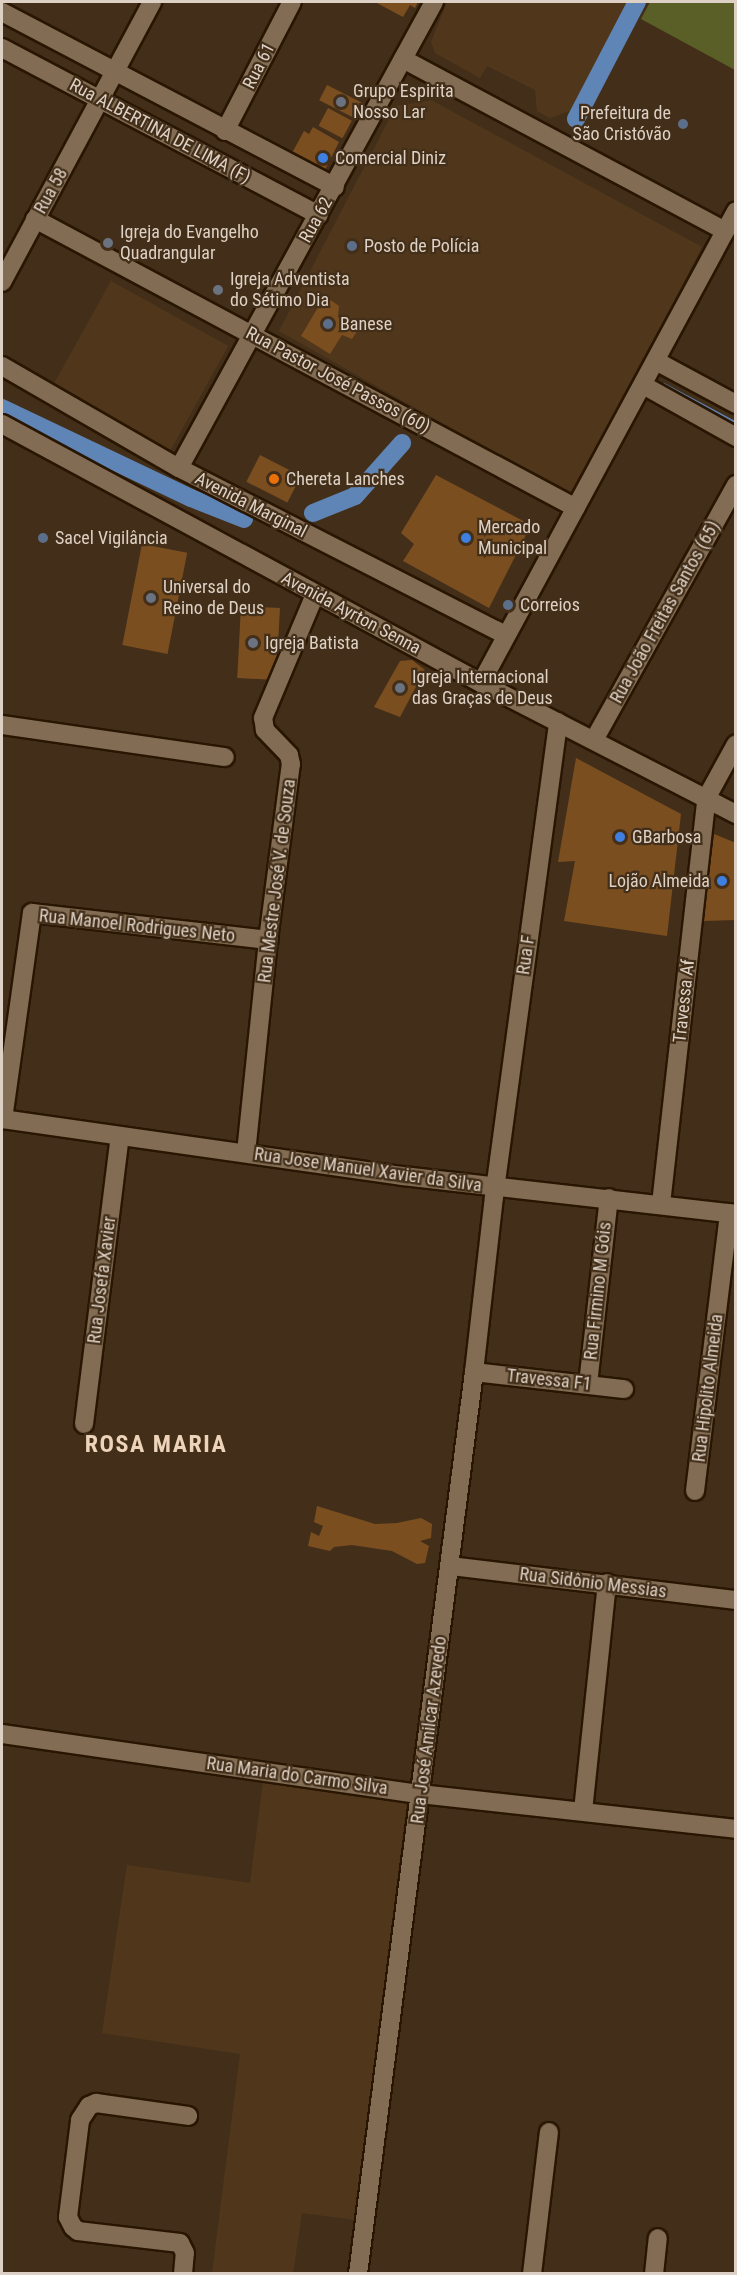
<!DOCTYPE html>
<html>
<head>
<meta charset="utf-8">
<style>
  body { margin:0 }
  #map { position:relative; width:737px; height:2275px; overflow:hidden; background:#432f19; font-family:"Roboto Condensed",sans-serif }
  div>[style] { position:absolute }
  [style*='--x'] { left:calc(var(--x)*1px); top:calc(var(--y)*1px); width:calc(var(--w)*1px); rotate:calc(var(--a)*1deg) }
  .built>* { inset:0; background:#50371b; transform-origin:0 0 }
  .green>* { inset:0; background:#595f27 }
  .stream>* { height:5px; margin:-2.5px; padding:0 2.5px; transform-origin:2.5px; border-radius:2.5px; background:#5e85b5 }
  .canal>* { height:18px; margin:-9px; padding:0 9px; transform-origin:9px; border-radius:9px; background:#5e85b5 }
  .building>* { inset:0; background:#7b4e20; transform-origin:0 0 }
  .roads { filter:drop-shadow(2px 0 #291602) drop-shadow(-2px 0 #291602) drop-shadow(0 2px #291602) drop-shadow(0 -2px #291602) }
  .minor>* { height:18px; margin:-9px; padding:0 9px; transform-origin:9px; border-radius:9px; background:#826c54 }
  .dots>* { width:16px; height:16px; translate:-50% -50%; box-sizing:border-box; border:3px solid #432f19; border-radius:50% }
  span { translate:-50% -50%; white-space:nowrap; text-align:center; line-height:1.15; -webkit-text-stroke:4.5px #432f19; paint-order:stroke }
  .street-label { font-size:18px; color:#ddd0c4 }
  .poi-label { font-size:18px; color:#ddd0c4 }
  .left { translate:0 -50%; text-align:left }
  .right { translate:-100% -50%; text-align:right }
  .district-label { font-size:24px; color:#edd3b9; font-weight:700; letter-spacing:1.5px }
  .frame { position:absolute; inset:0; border:3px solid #ddd0c4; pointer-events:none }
</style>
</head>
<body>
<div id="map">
  <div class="built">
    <div style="clip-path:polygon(447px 2px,628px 2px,572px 110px,550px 118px,537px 111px,535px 90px,487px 66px,480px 78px,435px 53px,431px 42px)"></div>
    <div style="clip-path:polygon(431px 100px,702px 247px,573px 497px,279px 331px,396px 106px)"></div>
    <div style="left:111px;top:281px;width:134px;height:119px;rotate:29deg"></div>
    <div style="clip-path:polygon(264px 1774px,408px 1793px,356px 2220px,302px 2213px,293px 2273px,212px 2273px,240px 2054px,102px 2033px,127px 1865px,250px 1883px)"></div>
  </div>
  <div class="green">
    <div style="clip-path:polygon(650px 2px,735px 2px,735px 70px,641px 19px)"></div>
  </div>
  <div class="stream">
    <div style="--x:663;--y:385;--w:83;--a:28.1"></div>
  </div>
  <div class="canal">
    <div style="--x:576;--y:119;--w:132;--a:-62.5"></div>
    <div style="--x:2;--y:408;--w:209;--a:25.5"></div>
    <div style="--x:191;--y:498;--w:57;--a:21.6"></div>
    <div style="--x:313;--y:513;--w:45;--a:-22"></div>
    <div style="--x:355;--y:496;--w:71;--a:-48.4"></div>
  </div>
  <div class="building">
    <div style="clip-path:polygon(375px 2px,418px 2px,415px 8px,410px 5px,403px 17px)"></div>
    <div style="left:327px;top:85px;width:42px;height:17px;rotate:27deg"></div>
    <div style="left:328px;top:108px;width:27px;height:20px;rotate:28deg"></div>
    <div style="clip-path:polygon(313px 127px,339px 142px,325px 170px,292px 153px,304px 131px,309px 134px)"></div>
    <div style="clip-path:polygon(329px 299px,339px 306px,338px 317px,357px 331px,352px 339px,342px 335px,330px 354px,301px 336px,320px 304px)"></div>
    <div style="left:260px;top:455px;width:46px;height:30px;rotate:27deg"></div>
    <div style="clip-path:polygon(436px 475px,531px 525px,489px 608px,403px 561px,414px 544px,401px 533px)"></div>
    <div style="left:142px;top:544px;width:46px;height:103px;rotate:11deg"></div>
    <div style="left:241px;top:606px;width:39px;height:72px;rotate:3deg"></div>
    <div style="clip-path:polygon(412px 660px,425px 670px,400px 717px,374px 707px,400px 661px)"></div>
    <div style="clip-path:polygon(576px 758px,681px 814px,667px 936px,564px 921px,575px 861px,558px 862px)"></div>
    <div style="clip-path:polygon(714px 834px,736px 843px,736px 920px,703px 921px)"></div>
    <div style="clip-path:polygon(317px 1506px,375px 1524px,397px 1523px,421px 1518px,432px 1524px,431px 1538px,420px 1541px,429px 1546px,425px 1563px,417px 1564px,392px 1551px,352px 1545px,334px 1547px,330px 1551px,308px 1546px,311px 1532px,319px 1536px,323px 1526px,314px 1522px)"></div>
  </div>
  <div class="roads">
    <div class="minor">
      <div style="--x:2;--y:12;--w:376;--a:27.7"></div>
      <div style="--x:2;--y:48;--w:358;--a:27.8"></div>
      <div style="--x:403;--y:59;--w:365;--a:28.1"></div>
      <div style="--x:225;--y:131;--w:145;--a:-62.6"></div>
      <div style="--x:35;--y:219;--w:613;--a:28.11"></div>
      <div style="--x:2;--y:282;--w:318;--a:-61.8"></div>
      <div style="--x:656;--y:361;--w:91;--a:28.3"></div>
      <div style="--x:2;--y:366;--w:204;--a:30"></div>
      <div style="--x:179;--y:468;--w:367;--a:27.1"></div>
      <div style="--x:643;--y:385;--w:107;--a:29.2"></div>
      <div style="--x:2;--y:424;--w:545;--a:28.4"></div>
      <div style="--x:481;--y:683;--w:287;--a:27.2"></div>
      <div style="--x:179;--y:468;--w:531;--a:-61.31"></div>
      <div style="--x:481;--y:683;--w:536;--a:-61.62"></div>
      <div style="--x:2;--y:725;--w:225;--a:8.2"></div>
      <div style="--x:594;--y:740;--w:292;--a:-60.9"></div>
      <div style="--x:2;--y:1119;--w:405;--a:8.1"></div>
      <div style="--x:403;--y:1176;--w:335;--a:6.5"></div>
      <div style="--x:3;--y:1119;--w:208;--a:-82"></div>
      <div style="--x:32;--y:913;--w:238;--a:6.5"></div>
      <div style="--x:246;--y:1153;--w:214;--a:-84.1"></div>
      <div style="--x:268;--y:940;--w:177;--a:-82.6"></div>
      <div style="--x:291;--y:764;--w:9;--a:-103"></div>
      <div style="--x:289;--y:755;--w:35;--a:-134"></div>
      <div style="--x:265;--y:730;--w:12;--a:-99"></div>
      <div style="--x:263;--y:718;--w:134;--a:-67.2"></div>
      <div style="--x:661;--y:1204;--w:410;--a:-83.6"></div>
      <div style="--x:707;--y:797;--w:60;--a:-61.3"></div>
      <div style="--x:474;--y:1372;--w:151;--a:6.5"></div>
      <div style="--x:588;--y:1384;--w:187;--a:-83.6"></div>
      <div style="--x:84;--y:1424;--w:289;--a:-82.9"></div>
      <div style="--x:695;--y:1491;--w:280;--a:-83"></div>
      <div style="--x:450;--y:1566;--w:288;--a:6.8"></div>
      <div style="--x:2;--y:1734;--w:422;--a:8.2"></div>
      <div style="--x:420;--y:1794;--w:318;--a:6.3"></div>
      <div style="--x:583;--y:1811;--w:229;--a:-84"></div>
      <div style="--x:183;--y:2274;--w:21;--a:-85"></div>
      <div style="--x:185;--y:2253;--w:11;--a:-117"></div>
      <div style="--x:180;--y:2243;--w:103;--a:-173.3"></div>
      <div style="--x:78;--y:2231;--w:6;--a:-141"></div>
      <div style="--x:73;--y:2227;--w:11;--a:-117"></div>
      <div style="--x:68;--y:2217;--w:98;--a:-82.9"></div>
      <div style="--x:80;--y:2120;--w:17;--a:-57"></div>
      <div style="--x:89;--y:2106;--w:8;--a:-23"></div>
      <div style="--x:96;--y:2103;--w:93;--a:8"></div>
      <div style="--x:358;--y:2274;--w:909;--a:-82.67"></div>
      <div style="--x:474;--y:1372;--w:176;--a:-83.5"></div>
      <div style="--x:494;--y:1197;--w:479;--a:-82.3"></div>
      <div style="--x:532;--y:2274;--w:143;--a:-83.2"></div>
      <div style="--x:654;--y:2274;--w:36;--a:-84"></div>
    </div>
  </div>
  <div class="dots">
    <div style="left:341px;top:102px;background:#6b7280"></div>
    <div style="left:683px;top:124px;background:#5c6f8a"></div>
    <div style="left:323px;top:158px;background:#3f7fe0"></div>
    <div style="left:108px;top:243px;background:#6b7280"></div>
    <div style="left:352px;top:246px;background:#5c6f8a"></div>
    <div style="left:218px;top:290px;background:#6b7280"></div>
    <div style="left:328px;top:324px;background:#5c6f8a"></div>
    <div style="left:274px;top:479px;background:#e8710a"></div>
    <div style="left:43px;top:538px;background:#5c6f8a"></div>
    <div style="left:466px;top:538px;background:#3f7fe0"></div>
    <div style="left:151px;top:598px;background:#6b7280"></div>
    <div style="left:508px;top:605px;background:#5c6f8a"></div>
    <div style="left:253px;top:643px;background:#6b7280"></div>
    <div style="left:400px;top:688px;background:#6b7280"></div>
    <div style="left:620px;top:837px;background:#3f7fe0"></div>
    <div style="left:722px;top:881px;background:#3f7fe0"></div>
  </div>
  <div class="street-label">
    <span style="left:259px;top:66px;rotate:-63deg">Rua 61</span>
    <span style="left:160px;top:131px;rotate:28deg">Rua ALBERTINA DE LIMA (F)</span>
    <span style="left:51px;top:191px;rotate:-61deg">Rua 58</span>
    <span style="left:316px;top:220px;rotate:-61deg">Rua 62</span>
    <span style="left:338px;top:380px;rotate:28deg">Rua Pastor José Passos (60)</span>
    <span style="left:251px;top:505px;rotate:27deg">Avenida Marginal</span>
    <span style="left:665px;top:612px;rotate:-61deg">Rua João Freitas Santos (65)</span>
    <span style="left:351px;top:613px;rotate:28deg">Avenida Ayrton Senna</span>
    <span style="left:277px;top:881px;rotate:-83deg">Rua Mestre José V. de Souza</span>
    <span style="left:137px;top:926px;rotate:6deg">Rua Manoel Rodrigues Neto</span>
    <span style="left:526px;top:955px;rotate:-82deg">Rua F</span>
    <span style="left:684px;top:1001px;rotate:-84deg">Travessa Af</span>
    <span style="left:368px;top:1170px;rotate:8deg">Rua Jose Manuel Xavier da Silva</span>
    <span style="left:102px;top:1280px;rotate:-83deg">Rua Josefa Xavier</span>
    <span style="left:598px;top:1291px;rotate:-84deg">Rua Firmino M Góis</span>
    <span style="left:549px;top:1380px;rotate:6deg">Travessa F1</span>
    <span style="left:708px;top:1388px;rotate:-83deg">Rua Hipolito Almeida</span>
    <span style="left:593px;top:1583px;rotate:7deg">Rua Sidônio Messias</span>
    <span style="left:429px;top:1730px;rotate:-83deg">Rua José Amilcar Azevedo</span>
    <span style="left:297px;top:1776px;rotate:8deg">Rua Maria do Carmo Silva</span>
  </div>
  <div class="poi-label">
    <span class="left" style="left:353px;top:102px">Grupo Espirita<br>Nosso Lar</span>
    <span class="right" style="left:671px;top:124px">Prefeitura de<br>São Cristóvão</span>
    <span class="left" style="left:335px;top:158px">Comercial Diniz</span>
    <span class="left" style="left:120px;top:243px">Igreja do Evangelho<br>Quadrangular</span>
    <span class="left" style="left:364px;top:246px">Posto de Polícia</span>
    <span class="left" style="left:230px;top:290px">Igreja Adventista<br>do Sétimo Dia</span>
    <span class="left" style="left:340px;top:324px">Banese</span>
    <span class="left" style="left:286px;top:479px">Chereta Lanches</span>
    <span class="left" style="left:478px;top:538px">Mercado<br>Municipal</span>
    <span class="left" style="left:55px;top:538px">Sacel Vigilância</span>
    <span class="left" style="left:163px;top:598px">Universal do<br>Reino de Deus</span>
    <span class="left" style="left:520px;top:605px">Correios</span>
    <span class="left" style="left:265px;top:643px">Igreja Batista</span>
    <span class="left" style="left:412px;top:688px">Igreja Internacional<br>das Graças de Deus</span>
    <span class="left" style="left:632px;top:837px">GBarbosa</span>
    <span class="right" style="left:710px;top:881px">Lojão Almeida</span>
  </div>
  <div class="district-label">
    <span style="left:156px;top:1445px">ROSA MARIA</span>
  </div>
  <div class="frame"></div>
</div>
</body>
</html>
